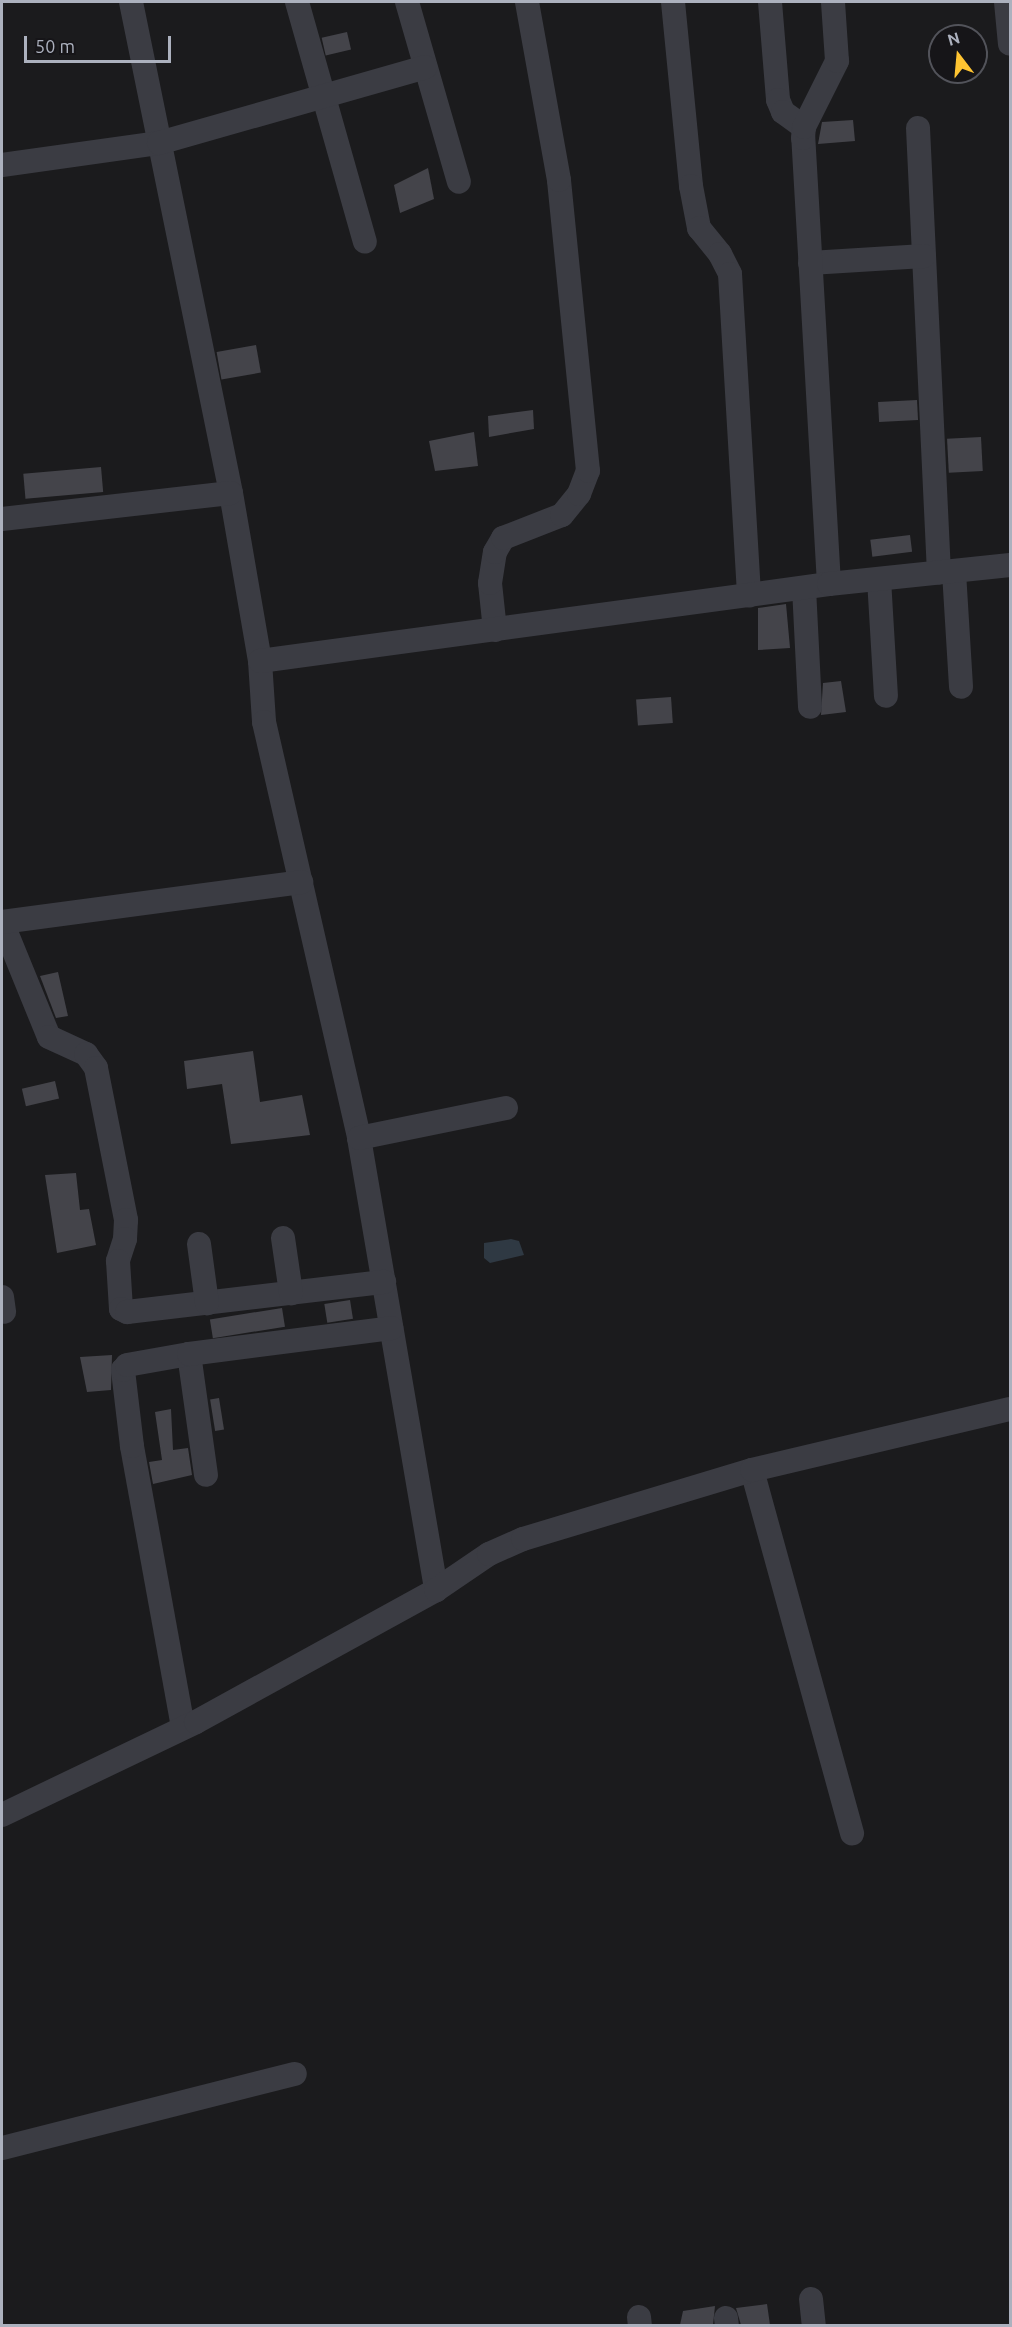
<!DOCTYPE html>
<html>
<head>
<meta charset="utf-8">
<style>
  body { margin:0 }
  #map { position:relative; width:1012px; height:2327px; overflow:hidden; background:#1b1b1d; font-family:Ubuntu,sans-serif }
  div>[style] { position:absolute }
  [style*='--x'] { left:calc(var(--x)*1px); top:calc(var(--y)*1px); width:calc(var(--w)*1px); rotate:calc(var(--a)*1deg) }
  .water>* { inset:0; background:#2f3943 }
  .building>* { inset:0; background:#44444a; transform-origin:0 0 }
  .minor>* { height:24px; margin:-12px; padding:0 12px; transform-origin:12px; border-radius:12px; background:#3b3c43 }
  span { translate:-50% -50%; white-space:nowrap; text-align:center; line-height:1.15; -webkit-text-stroke:4.5px #161518; paint-order:stroke }
  .frame { position:absolute; inset:0; border:3px solid #acb1be; pointer-events:none }
  .north { position:absolute; left:928px; top:24px; width:60px; height:60px; box-sizing:border-box; background:#161518; border:2px solid #52535a; border-radius:50%; rotate:344deg; font-size:16px; font-weight:700; line-height:24px; text-align:center; color:#acb1be }
  .north::after { content:''; display:block; margin:auto; width:21px; height:27px; background:#ffc431; clip-path:polygon(50% 0,100% 100%,50% 72%,0 100%) }
  .scale { position:absolute; left:24px; top:36px; width:147px; height:27px; box-sizing:border-box; border:3px solid #acb1be; border-top:0; padding-left:8px; font-size:18px; line-height:21px; white-space:nowrap; color:#acb1be; -webkit-text-stroke:4px #161518; paint-order:stroke }
</style>
</head>
<body>
<div id="map">
  <div class="water">
    <div style="clip-path:polygon(511px 1239px,519px 1241px,524px 1255px,490px 1263px,484px 1258px,484px 1243px)"></div>
  </div>
  <div class="building">
    <div style="left:347px;top:32px;width:18px;height:26px;rotate:77deg"></div>
    <div style="clip-path:polygon(853px 120px,855px 141px,818px 144px,822px 122px)"></div>
    <div style="clip-path:polygon(428px 168px,434px 199px,400px 213px,394px 185px)"></div>
    <div style="left:256px;top:345px;width:28px;height:40px;rotate:80deg"></div>
    <div style="left:917px;top:400px;width:20px;height:39px;rotate:87deg"></div>
    <div style="clip-path:polygon(533px 410px,534px 429px,489px 437px,488px 416px)"></div>
    <div style="clip-path:polygon(474px 432px,478px 466px,435px 471px,429px 441px)"></div>
    <div style="left:981px;top:437px;width:34px;height:34px;rotate:87deg"></div>
    <div style="left:101px;top:467px;width:25px;height:78px;rotate:85deg"></div>
    <div style="left:910px;top:535px;width:17px;height:40px;rotate:83deg"></div>
    <div style="clip-path:polygon(786px 604px,790px 648px,758px 650px,758px 608px)"></div>
    <div style="clip-path:polygon(841px 681px,846px 712px,821px 715px,823px 683px)"></div>
    <div style="left:671px;top:697px;width:26px;height:35px;rotate:86deg"></div>
    <div style="clip-path:polygon(58px 972px,68px 1016px,56px 1018px,40px 976px)"></div>
    <div style="clip-path:polygon(253px 1051px,260px 1102px,302px 1095px,310px 1135px,231px 1144px,222px 1084px,187px 1089px,184px 1061px)"></div>
    <div style="left:55px;top:1081px;width:18px;height:34px;rotate:77deg"></div>
    <div style="clip-path:polygon(76px 1173px,80px 1210px,89px 1209px,96px 1245px,57px 1253px,45px 1175px)"></div>
    <div style="left:350px;top:1300px;width:19px;height:26px;rotate:81deg"></div>
    <div style="left:282px;top:1308px;width:19px;height:73px;rotate:81deg"></div>
    <div style="clip-path:polygon(112px 1355px,111px 1390px,87px 1392px,80px 1357px)"></div>
    <div style="left:219px;top:1398px;width:32px;height:9px;rotate:81deg"></div>
    <div style="clip-path:polygon(171px 1409px,173px 1450px,188px 1448px,192px 1475px,153px 1484px,149px 1462px,162px 1460px,155px 1412px)"></div>
    <div style="clip-path:polygon(767px 2304px,770px 2325px,741px 2325px,736px 2308px)"></div>
    <div style="clip-path:polygon(715px 2306px,713px 2325px,680px 2325px,683px 2311px)"></div>
  </div>
  <div class="minor">
    <div style="--x:131;--y:2;--w:501;--a:78.49"></div>
    <div style="--x:231;--y:493;--w:170;--a:80.2"></div>
    <div style="--x:260;--y:661;--w:61;--a:86.2"></div>
    <div style="--x:264;--y:722;--w:427;--a:77.1"></div>
    <div style="--x:359;--y:1138;--w:459;--a:80.3"></div>
    <div style="--x:297;--y:2;--w:249;--a:74.2"></div>
    <div style="--x:407;--y:2;--w:187;--a:73.9"></div>
    <div style="--x:673;--y:2;--w:185;--a:84.4"></div>
    <div style="--x:691;--y:186;--w:43;--a:79.2"></div>
    <div style="--x:699;--y:228;--w:33;--a:51"></div>
    <div style="--x:720;--y:254;--w:22;--a:63"></div>
    <div style="--x:730;--y:274;--w:322;--a:86.6"></div>
    <div style="--x:770;--y:2;--w:98;--a:85.3"></div>
    <div style="--x:778;--y:100;--w:13;--a:67"></div>
    <div style="--x:783;--y:112;--w:26;--a:36"></div>
    <div style="--x:1006;--y:2;--w:42;--a:84.6"></div>
    <div style="--x:918;--y:128;--w:445;--a:87.3"></div>
    <div style="--x:2;--y:165;--w:159;--a:-8"></div>
    <div style="--x:159;--y:143;--w:277;--a:-15.9"></div>
    <div style="--x:810;--y:263;--w:114;--a:-3.5"></div>
    <div style="--x:2;--y:519;--w:230;--a:-6.5"></div>
    <div style="--x:954;--y:572;--w:115;--a:86.5"></div>
    <div style="--x:879;--y:579;--w:117;--a:86.6"></div>
    <div style="--x:829;--y:584;--w:447;--a:-93.3"></div>
    <div style="--x:803;--y:138;--w:11;--a:-85"></div>
    <div style="--x:804;--y:127;--w:74;--a:-63.4"></div>
    <div style="--x:837;--y:61;--w:59;--a:-93.9"></div>
    <div style="--x:804;--y:588;--w:119;--a:87.1"></div>
    <div style="--x:495;--y:630;--w:47;--a:-96.1"></div>
    <div style="--x:490;--y:583;--w:31;--a:-81"></div>
    <div style="--x:495;--y:552;--w:16;--a:-60"></div>
    <div style="--x:503;--y:538;--w:63;--a:-21.3"></div>
    <div style="--x:562;--y:515;--w:27;--a:-51"></div>
    <div style="--x:579;--y:494;--w:25;--a:-69"></div>
    <div style="--x:588;--y:471;--w:292;--a:-95.7"></div>
    <div style="--x:559;--y:180;--w:181;--a:-100.2"></div>
    <div style="--x:260;--y:661;--w:574;--a:-7.71"></div>
    <div style="--x:829;--y:584;--w:182;--a:-6"></div>
    <div style="--x:2;--y:922;--w:124;--a:67.8"></div>
    <div style="--x:49;--y:1037;--w:41;--a:24.7"></div>
    <div style="--x:86;--y:1054;--w:17;--a:54"></div>
    <div style="--x:96;--y:1068;--w:155;--a:78.8"></div>
    <div style="--x:126;--y:1220;--w:19;--a:93"></div>
    <div style="--x:125;--y:1239;--w:23;--a:108"></div>
    <div style="--x:118;--y:1261;--w:48;--a:86.4"></div>
    <div style="--x:121;--y:1309;--w:7;--a:27"></div>
    <div style="--x:127;--y:1312;--w:259;--a:-6.7"></div>
    <div style="--x:2;--y:922;--w:302;--a:-7.6"></div>
    <div style="--x:359;--y:1138;--w:150;--a:-11.5"></div>
    <div style="--x:283;--y:1238;--w:56;--a:81.7"></div>
    <div style="--x:199;--y:1244;--w:60;--a:82.3"></div>
    <div style="--x:2;--y:1297;--w:15;--a:82"></div>
    <div style="--x:189;--y:1354;--w:122;--a:82"></div>
    <div style="--x:752;--y:1470;--w:377;--a:74.6"></div>
    <div style="--x:183;--y:1727;--w:286;--a:-100.3"></div>
    <div style="--x:132;--y:1446;--w:77;--a:-96.8"></div>
    <div style="--x:123;--y:1370;--w:6;--a:-51"></div>
    <div style="--x:127;--y:1365;--w:63;--a:-10.1"></div>
    <div style="--x:189;--y:1354;--w:204;--a:-7.3"></div>
    <div style="--x:2;--y:1815;--w:215;--a:-25.6"></div>
    <div style="--x:196;--y:1722;--w:274;--a:-28.8"></div>
    <div style="--x:436;--y:1590;--w:64;--a:-34.2"></div>
    <div style="--x:489;--y:1554;--w:37;--a:-24"></div>
    <div style="--x:523;--y:1539;--w:239;--a:-16.8"></div>
    <div style="--x:752;--y:1470;--w:265;--a:-13.3"></div>
    <div style="--x:2;--y:2148;--w:302;--a:-14.2"></div>
    <div style="--x:811;--y:2299;--w:27;--a:84"></div>
    <div style="--x:639;--y:2317;--w:9;--a:84"></div>
    <div style="--x:726;--y:2318;--w:8;--a:83"></div>
  </div>
  <div class="frame"></div>
  <div class="north">N</div>
  <div class="scale">50 m</div>
</div>
</body>
</html>
